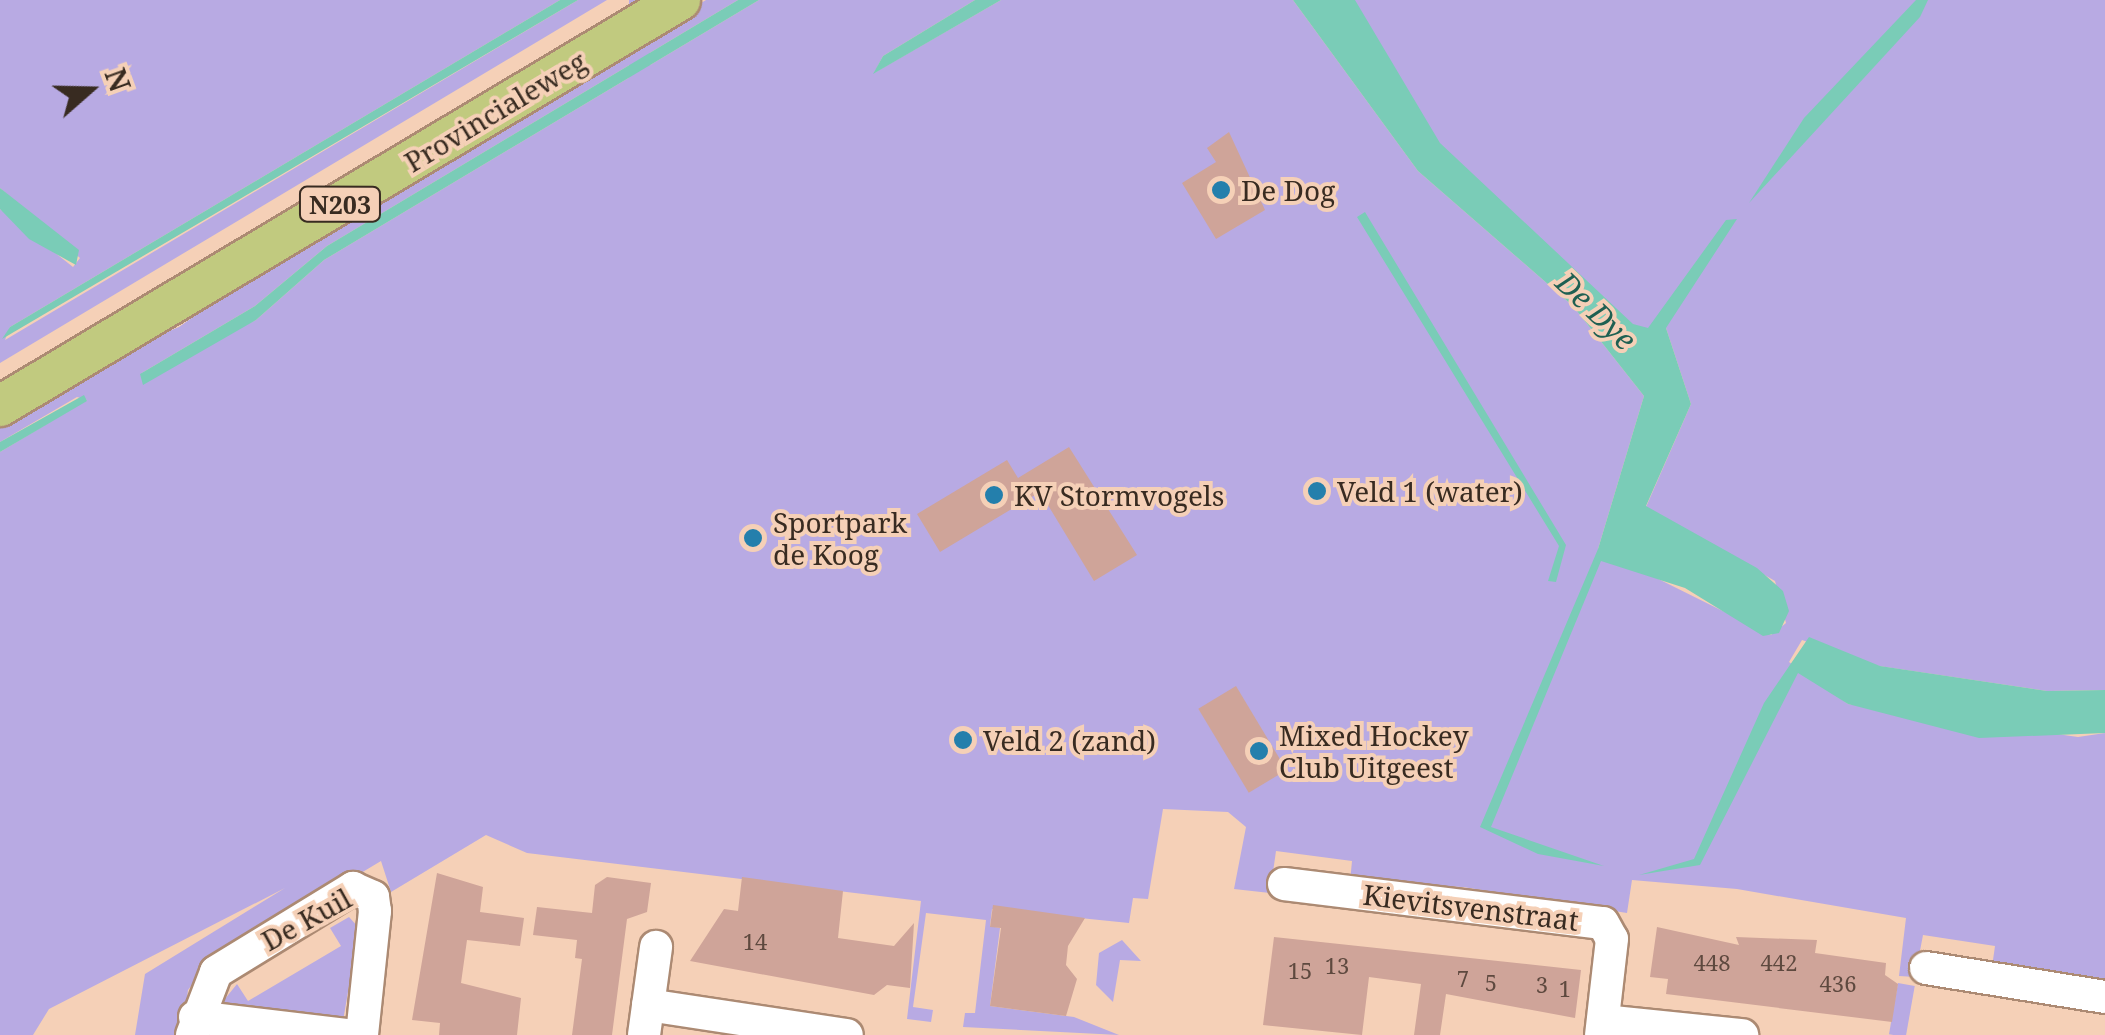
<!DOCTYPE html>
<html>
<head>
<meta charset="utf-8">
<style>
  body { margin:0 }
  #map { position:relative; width:2105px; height:1035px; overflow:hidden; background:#f5d0b7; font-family:"Noto Serif",serif }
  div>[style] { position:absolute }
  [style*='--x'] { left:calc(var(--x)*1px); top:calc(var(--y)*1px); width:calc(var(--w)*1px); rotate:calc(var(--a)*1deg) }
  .green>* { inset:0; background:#b8aae3; transform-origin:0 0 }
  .water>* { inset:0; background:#7accb7 }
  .building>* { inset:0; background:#cfa499; transform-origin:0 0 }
  .roads { filter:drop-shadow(2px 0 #ac8a73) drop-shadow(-2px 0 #ac8a73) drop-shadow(0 2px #ac8a73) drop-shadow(0 -2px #ac8a73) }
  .minor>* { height:32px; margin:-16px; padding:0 16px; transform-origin:16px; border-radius:16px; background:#fff }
  .major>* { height:40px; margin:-20px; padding:0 20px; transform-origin:20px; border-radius:20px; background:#c1ca7f }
  .dots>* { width:28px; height:28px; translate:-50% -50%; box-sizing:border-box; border:5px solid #f5d0b7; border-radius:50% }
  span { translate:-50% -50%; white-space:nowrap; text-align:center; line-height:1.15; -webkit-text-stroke:8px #f5d0b7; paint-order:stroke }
  .number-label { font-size:22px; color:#5e493f }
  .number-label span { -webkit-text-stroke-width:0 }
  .shield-label span { padding:2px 8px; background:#f5d0b7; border:2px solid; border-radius:8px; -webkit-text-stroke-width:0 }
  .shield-label { font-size:25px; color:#382b21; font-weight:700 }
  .street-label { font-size:28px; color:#382b21 }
  .poi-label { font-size:28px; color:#382b21 }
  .left { translate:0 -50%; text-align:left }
  .water-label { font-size:30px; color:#1f6052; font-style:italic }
  .north { position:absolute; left:40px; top:40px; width:100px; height:100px; -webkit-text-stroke:8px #f5d0b7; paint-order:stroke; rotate:70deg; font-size:28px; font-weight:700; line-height:40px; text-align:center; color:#382b21 }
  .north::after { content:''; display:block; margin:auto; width:35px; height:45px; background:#382b21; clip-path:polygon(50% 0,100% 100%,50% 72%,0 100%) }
</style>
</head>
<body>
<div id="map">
  <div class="green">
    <div style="clip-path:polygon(0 0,560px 0,10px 327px,5px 340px,578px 0,607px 0,0 363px,0 209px,73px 267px,80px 258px,0 188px)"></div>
    <div style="left:629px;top:0;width:21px;height:732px"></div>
    <div style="clip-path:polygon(706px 0,738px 0,327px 246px,255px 306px,140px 374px,256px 320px,324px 260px,759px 0,975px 0,883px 56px,874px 73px,1001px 0,1293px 0,1418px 171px,1573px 306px,1644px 396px,1598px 549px,1771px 635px,1786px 623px,1775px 581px,1646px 507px,1691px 404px,1666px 328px,1641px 345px,1397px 126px,1319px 0,2105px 0,2105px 690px,2047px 691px,1879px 666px,1802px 640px,1789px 662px,1848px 704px,2078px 737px,2105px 733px,2105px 985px,1992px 967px,1995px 946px,1923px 935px,1915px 977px,1899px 976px,1906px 918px,1737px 889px,1632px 880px,1627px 913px,1463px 887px,1350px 882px,1352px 861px,1276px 851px,1270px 893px,1234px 889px,1246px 827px,1228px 812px,1163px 809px,1148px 899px,1133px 898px,1129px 923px,992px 909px,990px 926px,1000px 928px,990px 1006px,1074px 1017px,1119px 1035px,963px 1027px,965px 1013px,975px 1013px,986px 920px,926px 913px,913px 1007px,933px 1010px,931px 1022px,907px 1019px,921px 901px,527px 853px,486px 835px,391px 892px,381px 861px,207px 965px,188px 990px,182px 1035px,135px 1035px,145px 974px,285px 888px,49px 1009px,33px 1035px,0 1035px,0 452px,87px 400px,77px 397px,0 442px,0 421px,112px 354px,179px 327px,294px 246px)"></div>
    <div style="clip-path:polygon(349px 917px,359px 928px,343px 1021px,220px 1005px,237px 984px,248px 1001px,341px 946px,330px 928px)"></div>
    <div style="clip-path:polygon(1122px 940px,1141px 961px,1120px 960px,1113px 1002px,1096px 985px,1099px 953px)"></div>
    <div style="left:1898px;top:983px;width:17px;height:52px;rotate:10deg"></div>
  </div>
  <div class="water">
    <div style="clip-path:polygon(560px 0,578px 0,2px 339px,10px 327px)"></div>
    <div style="clip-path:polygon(738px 0,759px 0,324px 260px,256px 320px,143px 385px,140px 374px,255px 306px,327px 246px)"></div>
    <div style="clip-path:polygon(975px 0,1001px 0,873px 74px,883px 56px)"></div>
    <div style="clip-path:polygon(1293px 0,1355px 0,1440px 143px,1633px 324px,1648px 328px,1726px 220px,1737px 219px,1666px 328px,1691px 404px,1646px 506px,1757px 568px,1783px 591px,1789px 611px,1779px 633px,1763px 636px,1685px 588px,1601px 561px,1491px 827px,1604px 866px,1538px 854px,1480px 827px,1598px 549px,1644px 396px,1573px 306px,1418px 171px)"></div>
    <div style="clip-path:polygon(1916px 0,1928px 0,1920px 17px,1749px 203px,1804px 118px)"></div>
    <div style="clip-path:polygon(0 188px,79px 250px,76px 265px,29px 239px,0 209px)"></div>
    <div style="clip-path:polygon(1365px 212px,1566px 545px,1556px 582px,1548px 581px,1559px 546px,1357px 217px)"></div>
    <div style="clip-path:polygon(84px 395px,87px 401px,0 452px,0 442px)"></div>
    <div style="clip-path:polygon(1809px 637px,1880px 666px,2047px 691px,2105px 690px,2105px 733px,1979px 738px,1848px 704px,1798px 673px,1700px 865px,1639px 875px,1694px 859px,1764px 703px)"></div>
  </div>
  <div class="building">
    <div style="clip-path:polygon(1229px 132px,1265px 210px,1216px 239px,1182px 183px,1216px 162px,1207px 148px)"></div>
    <div style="clip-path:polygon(1069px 447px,1137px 555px,1094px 581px,1040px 492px,940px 552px,917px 514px,1007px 460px,1018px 478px)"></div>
    <div style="left:1236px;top:686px;width:98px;height:44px;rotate:59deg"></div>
    <div style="clip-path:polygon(437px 873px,483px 887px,480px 912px,524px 918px,520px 946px,467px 940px,461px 983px,521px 998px,517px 1035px,439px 1035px,440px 1023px,412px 1020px)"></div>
    <div style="clip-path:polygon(607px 877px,651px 883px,647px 912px,627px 919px,612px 1035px,572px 1035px,582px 959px,575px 958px,577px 940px,533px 935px,537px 907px,592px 913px,595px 885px)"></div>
    <div style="clip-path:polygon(742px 877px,843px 891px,838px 938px,894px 946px,914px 923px,910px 988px,887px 985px,874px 995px,690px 961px,724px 909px,738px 911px)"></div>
    <div style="clip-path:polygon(993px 905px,1085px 918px,1068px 946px,1066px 965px,1077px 979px,1066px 1016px,990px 1006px,1001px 928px,990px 927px)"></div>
    <div style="clip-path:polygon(1657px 927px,1739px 945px,1736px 937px,1817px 940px,1815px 953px,1886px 963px,1885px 975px,1898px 984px,1892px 1022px,1666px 994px,1668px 979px,1650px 977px)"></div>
    <div style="clip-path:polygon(1274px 937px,1581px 970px,1575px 1018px,1446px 994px,1440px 1035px,1414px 1035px,1421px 984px,1369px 977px,1362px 1035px,1263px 1025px)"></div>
  </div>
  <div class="roads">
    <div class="minor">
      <div style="--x:1284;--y:884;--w:321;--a:7"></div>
      <div style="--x:1603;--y:923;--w:18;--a:61"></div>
      <div style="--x:1612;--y:939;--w:97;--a:96.5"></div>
      <div style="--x:1926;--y:968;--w:181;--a:9.2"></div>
      <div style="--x:648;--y:1005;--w:201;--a:8.6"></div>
      <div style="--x:195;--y:1017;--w:152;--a:6.8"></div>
      <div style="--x:1603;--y:1021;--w:140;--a:5.8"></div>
      <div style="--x:192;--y:1035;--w:67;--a:-69.1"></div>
      <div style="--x:216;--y:972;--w:161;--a:-31.5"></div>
      <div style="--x:353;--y:888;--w:22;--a:24"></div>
      <div style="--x:373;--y:897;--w:14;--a:82"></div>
      <div style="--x:375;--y:911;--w:125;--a:96"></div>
      <div style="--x:644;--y:1035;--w:89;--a:-82.2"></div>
    </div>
    <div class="major">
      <div style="--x:0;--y:406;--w:792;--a:-30.84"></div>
    </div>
  </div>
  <div class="dots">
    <div style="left:1221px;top:190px;background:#247fac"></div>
    <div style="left:1317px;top:491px;background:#247fac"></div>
    <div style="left:994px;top:495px;background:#247fac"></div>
    <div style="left:753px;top:538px;background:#247fac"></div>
    <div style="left:963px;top:740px;background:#247fac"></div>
    <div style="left:1259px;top:751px;background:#247fac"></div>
  </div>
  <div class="number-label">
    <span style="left:755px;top:942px">14</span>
    <span style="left:1712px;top:963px">448</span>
    <span style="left:1779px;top:963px">442</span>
    <span style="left:1337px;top:966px">13</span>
    <span style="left:1300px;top:971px">15</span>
    <span style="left:1463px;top:979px">7</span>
    <span style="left:1491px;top:983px">5</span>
    <span style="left:1838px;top:984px">436</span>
    <span style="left:1542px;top:985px">3</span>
    <span style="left:1565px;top:989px">1</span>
  </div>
  <div class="shield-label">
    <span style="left:340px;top:204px">N203</span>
  </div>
  <div class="street-label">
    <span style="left:495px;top:111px;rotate:-31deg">Provincialeweg</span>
    <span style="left:1471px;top:907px;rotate:7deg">Kievitsvenstraat</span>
    <span style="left:306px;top:919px;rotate:-29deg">De Kuil</span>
  </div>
  <div class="poi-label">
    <span class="left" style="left:1241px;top:190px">De Dog</span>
    <span class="left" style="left:1337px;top:491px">Veld 1 (water)</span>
    <span class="left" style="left:1014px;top:495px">KV Stormvogels</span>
    <span class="left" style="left:773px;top:538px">Sportpark<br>de Koog</span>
    <span class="left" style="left:1279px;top:751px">Mixed Hockey<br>Club Uitgeest</span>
    <span class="left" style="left:983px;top:740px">Veld 2 (zand)</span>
  </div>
  <div class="water-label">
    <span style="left:1596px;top:311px;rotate:44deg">De Dye</span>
  </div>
  <div class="north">N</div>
</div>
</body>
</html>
